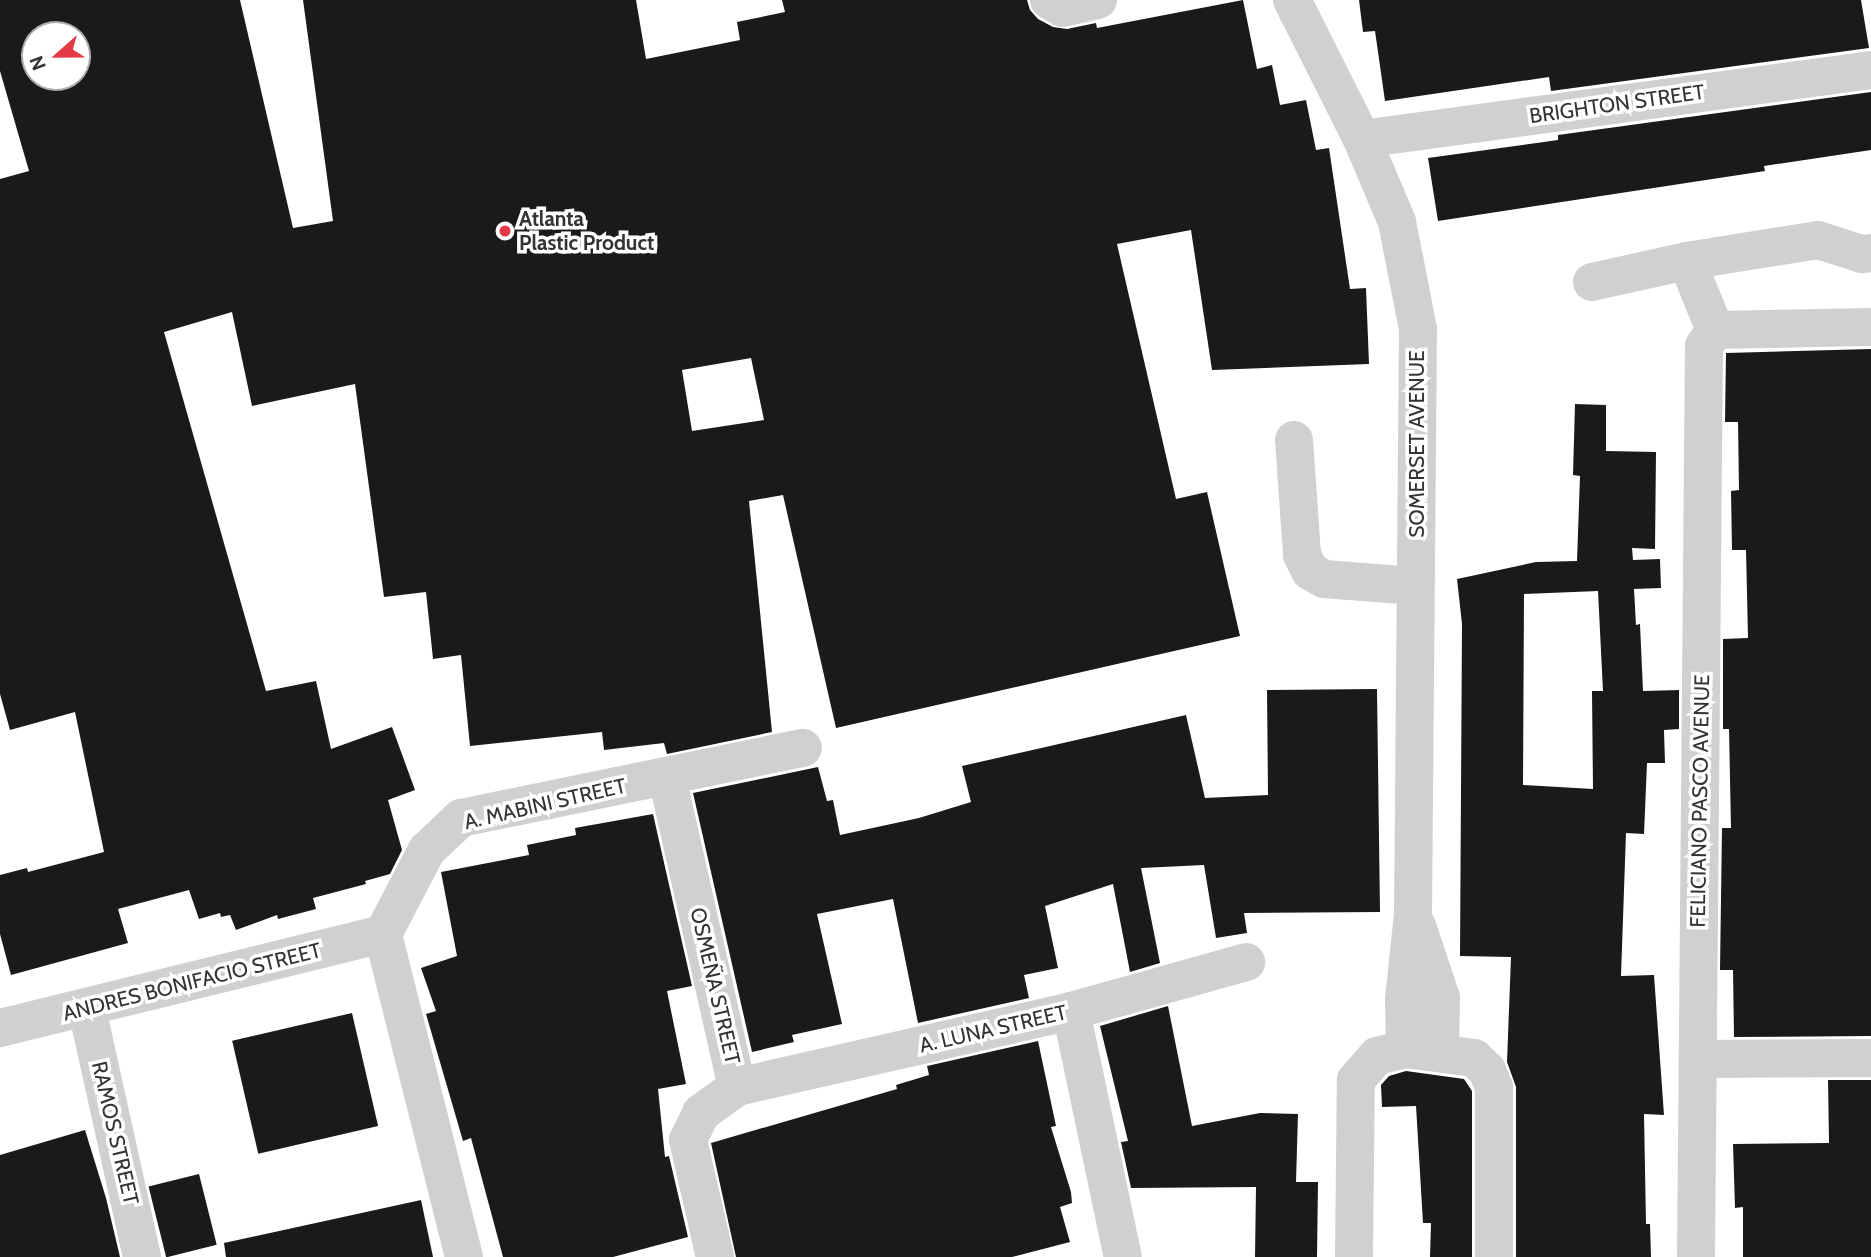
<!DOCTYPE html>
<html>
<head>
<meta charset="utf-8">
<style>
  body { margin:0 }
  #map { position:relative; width:1871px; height:1257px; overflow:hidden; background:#fff; font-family:Cabin,sans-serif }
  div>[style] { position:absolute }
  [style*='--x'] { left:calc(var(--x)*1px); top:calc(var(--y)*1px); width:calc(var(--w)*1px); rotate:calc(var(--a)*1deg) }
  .building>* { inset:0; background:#1a1a1a; transform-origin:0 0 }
  .minor>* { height:38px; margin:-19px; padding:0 19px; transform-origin:19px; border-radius:19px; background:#d0d0d0 }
  .dots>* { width:19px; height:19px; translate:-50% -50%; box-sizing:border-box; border:4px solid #fff; border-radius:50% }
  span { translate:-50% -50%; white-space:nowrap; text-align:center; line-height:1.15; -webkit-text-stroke:7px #fff; paint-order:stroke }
  .street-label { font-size:21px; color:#333 }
  .poi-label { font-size:21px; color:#333; font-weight:700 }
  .left { translate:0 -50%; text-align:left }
  .north { position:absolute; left:21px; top:21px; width:70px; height:70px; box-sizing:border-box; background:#fff; border:2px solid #adadad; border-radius:50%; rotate:249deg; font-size:19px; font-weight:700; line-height:28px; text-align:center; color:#333 }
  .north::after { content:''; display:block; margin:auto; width:24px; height:32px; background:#e63946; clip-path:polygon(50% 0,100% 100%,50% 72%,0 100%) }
</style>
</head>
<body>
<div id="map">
  <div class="building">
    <div style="clip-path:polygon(evenodd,0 0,240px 0,293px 228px,333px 221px,303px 0,636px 0,646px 59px,740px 40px,737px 22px,785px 12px,782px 0,1027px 0,1030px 10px,1038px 19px,1053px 27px,1067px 29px,1096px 23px,1097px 28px,1243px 0,1257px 69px,1272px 65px,1280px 105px,1306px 100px,1316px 150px,1329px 148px,1350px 289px,1366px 288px,1369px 364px,1212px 370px,1191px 230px,1117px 244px,1176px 499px,1207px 492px,1240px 636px,836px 728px,783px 495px,749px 501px,772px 732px,667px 754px,664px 743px,604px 750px,602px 732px,470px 746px,461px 655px,433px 659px,426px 592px,384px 597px,355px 384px,252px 406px,232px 312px,164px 332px,266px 691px,316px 681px,331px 749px,392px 727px,415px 790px,388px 800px,402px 850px,390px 874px,365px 881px,366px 884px,313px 898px,316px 909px,278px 919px,277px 915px,236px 930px,230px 915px,221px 917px,220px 913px,199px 919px,189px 890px,118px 909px,128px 943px,11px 975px,0 934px,0 875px,27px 868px,28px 872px,104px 852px,75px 712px,10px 730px,0 694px,0 179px,29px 171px,0 71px,0 0,35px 35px,77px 35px,77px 77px,35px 77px,35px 35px,0 0,751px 358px,764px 420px,692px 431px,682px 370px,751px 358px)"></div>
    <div style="clip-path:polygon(1359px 0,1861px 0,1869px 48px,1551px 91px,1549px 77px,1385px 101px,1375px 31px,1363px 32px)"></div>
    <div style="clip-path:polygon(1871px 92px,1871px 150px,1764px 166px,1765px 171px,1438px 221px,1428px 158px,1558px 140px,1558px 135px)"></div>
    <div style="clip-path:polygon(1871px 349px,1871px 1036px,1734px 1037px,1733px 970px,1720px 970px,1722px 828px,1731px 828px,1729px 729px,1723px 729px,1723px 639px,1748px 638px,1746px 550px,1732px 550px,1731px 491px,1739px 490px,1738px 422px,1725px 422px,1726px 353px)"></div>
    <div style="clip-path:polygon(evenodd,1575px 404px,1606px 405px,1606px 451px,1656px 452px,1655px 549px,1632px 548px,1633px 560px,1660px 559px,1661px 588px,1634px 589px,1636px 625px,1640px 624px,1643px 691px,1679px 690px,1679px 729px,1664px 730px,1665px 763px,1647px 763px,1644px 834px,1626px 833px,1621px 976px,1654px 975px,1664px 1115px,1644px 1114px,1646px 1224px,1650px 1224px,1651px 1257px,1516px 1257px,1516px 1087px,1507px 1062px,1511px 957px,1460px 956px,1462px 624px,1457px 579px,1536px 562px,1577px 561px,1580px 476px,1573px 475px,1575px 404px,1598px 591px,1603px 691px,1592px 691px,1593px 789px,1523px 785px,1524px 594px,1598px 591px)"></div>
    <div style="clip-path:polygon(1377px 689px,1380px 912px,1244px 913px,1247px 933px,1216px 938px,1204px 865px,1141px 868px,1160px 963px,1130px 972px,1113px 884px,1045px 906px,1058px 968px,1024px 975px,1029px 998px,918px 1023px,893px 899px,817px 914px,842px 1024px,792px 1035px,794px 1042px,752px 1052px,693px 793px,818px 767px,827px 801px,833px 800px,840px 835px,919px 818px,971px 802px,962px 766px,1186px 715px,1205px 798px,1268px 795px,1267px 690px)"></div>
    <div style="clip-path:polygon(653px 814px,692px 986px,667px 991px,686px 1084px,658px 1089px,665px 1157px,669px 1156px,688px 1237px,613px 1257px,503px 1257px,471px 1138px,463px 1141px,426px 1014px,436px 1011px,421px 968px,457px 956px,441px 872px,529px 855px,527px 845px,576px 835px,575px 828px)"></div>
    <div style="clip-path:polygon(1168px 1006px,1192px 1126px,1260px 1113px,1298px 1114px,1296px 1182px,1318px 1182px,1317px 1257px,1255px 1257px,1256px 1187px,1131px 1188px,1121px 1142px,1128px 1141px,1100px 1026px)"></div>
    <div style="left:352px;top:1013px;width:116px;height:123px;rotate:77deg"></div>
    <div style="clip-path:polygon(1038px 1041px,1056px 1126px,1051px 1127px,1071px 1192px,1072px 1203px,1060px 1207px,1070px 1242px,1012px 1257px,736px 1257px,711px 1143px,897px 1089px,896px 1085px,929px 1075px,927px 1066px)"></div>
    <div style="clip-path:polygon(1406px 1071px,1464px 1079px,1472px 1091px,1472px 1257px,1430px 1257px,1431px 1223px,1423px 1223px,1416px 1106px,1382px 1107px,1381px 1085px,1389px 1076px)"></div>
    <div style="clip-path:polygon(1828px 1080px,1871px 1080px,1871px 1257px,1743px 1257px,1743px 1207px,1735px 1208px,1733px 1144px,1829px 1143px)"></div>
    <div style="clip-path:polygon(85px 1130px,106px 1198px,120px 1257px,0 1257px,0 1155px)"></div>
    <div style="left:199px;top:1174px;width:73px;height:52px;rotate:76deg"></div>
    <div style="clip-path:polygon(421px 1200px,433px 1257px,226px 1257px,224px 1243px)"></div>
  </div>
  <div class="minor">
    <div style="--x:1049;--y:0;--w:16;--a:30"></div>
    <div style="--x:1063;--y:8;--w:36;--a:-13"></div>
    <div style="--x:1292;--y:0;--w:156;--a:63.3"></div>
    <div style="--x:1362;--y:139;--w:90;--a:67.1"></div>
    <div style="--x:1397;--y:222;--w:109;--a:78.9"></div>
    <div style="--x:1418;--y:329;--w:585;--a:90.49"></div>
    <div style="--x:1413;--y:914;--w:85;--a:96"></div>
    <div style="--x:1404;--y:999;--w:50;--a:88.9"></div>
    <div style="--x:1362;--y:139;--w:514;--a:-7.72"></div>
    <div style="--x:1592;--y:282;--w:97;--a:-12.5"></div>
    <div style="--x:1715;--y:330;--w:74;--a:-112.1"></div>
    <div style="--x:1687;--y:261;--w:133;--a:-9.1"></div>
    <div style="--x:1818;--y:240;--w:46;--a:17.7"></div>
    <div style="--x:1862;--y:254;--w:9;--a:-6"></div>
    <div style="--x:1294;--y:440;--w:115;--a:86"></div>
    <div style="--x:1302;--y:555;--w:18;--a:63"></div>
    <div style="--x:1310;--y:571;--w:16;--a:30"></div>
    <div style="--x:1324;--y:579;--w:91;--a:4.4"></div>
    <div style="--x:667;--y:777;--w:318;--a:77.3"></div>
    <div style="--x:1417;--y:926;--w:76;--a:71.6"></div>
    <div style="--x:1441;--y:998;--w:53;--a:91.1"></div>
    <div style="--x:87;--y:1009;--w:254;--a:77.5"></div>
    <div style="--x:1071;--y:1011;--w:251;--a:78.1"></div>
    <div style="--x:0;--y:1028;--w:394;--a:-13.8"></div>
    <div style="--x:1698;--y:1059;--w:173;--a:-0.3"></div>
    <div style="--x:464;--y:1257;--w:333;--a:-104.1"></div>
    <div style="--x:383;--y:934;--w:95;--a:-62.4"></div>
    <div style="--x:427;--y:850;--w:47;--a:-43.3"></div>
    <div style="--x:461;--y:818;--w:349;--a:-11.6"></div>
    <div style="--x:715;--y:1257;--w:120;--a:-103"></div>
    <div style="--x:688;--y:1140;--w:30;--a:-64"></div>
    <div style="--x:701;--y:1113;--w:44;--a:-35.8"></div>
    <div style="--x:737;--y:1087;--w:343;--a:-12.8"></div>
    <div style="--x:1071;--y:1011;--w:182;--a:-15.6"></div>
    <div style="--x:1354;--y:1257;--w:177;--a:-89.4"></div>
    <div style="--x:1356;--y:1080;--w:32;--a:-49"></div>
    <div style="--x:1377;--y:1056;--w:29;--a:-14"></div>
    <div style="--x:1405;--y:1049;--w:70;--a:7.4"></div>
    <div style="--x:1474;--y:1058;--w:18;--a:43"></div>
    <div style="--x:1487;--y:1070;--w:18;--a:68"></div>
    <div style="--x:1494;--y:1087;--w:170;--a:90"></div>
    <div style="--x:1696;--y:1257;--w:911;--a:-89.5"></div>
    <div style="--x:1704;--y:346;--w:19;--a:-55"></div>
    <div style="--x:1715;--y:330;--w:156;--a:-1.1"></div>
  </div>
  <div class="dots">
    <div style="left:505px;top:231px;background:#e63946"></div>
  </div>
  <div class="street-label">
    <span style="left:1617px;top:104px;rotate:-8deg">BRIGHTON STREET</span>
    <span style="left:1417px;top:444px;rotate:-90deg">SOMERSET AVENUE</span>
    <span style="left:1700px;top:801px;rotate:-89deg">FELICIANO PASCO AVENUE</span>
    <span style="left:545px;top:804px;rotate:-13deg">A. MABINI STREET</span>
    <span style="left:192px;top:982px;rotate:-14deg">ANDRES BONIFACIO STREET</span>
    <span style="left:715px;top:986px;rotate:77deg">OSMEÑA STREET</span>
    <span style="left:993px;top:1029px;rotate:-13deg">A. LUNA STREET</span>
    <span style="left:115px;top:1133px;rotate:77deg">RAMOS STREET</span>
  </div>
  <div class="poi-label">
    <span class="left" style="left:519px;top:231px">Atlanta<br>Plastic Product</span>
  </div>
  <div class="north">N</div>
</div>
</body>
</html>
